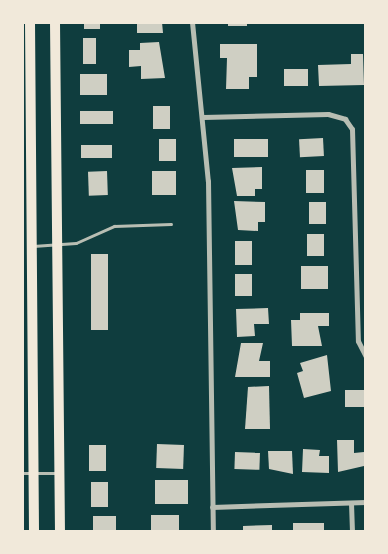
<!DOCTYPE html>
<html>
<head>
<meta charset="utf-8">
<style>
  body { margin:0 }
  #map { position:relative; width:388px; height:554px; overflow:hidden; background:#0f3d3e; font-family:Rubik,sans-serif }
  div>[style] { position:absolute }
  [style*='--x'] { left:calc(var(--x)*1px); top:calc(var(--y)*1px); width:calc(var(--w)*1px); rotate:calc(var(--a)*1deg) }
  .building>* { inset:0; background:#cfcfc3; transform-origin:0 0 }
  .service>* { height:3px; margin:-1.5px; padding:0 1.5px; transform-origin:1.5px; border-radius:1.5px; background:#b8beb3 }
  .minor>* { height:5px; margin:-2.5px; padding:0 2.5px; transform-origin:2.5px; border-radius:2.5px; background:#b8beb3 }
  .primary>* { height:10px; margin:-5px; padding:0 5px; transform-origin:5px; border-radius:5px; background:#f1e9da }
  span { translate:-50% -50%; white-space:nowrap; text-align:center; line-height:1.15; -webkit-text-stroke:5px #f1e9da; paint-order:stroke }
  .frame { position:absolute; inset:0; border:24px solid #f1e9da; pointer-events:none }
</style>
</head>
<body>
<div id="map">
  <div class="building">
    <div style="left:84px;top:22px;width:16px;height:7px"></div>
    <div style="clip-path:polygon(141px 22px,162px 22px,163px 33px,137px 33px,137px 23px)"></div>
    <div style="left:228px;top:22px;width:19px;height:4px"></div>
    <div style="left:83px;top:38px;width:13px;height:26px"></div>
    <div style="clip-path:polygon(159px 42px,165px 78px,141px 79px,141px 66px,129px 67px,129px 50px,140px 50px,140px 43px)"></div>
    <div style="clip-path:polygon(220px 44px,257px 44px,257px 77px,249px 77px,249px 89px,226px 89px,227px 58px,220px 58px)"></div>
    <div style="clip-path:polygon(351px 54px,363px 54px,364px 85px,319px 86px,318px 65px,351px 64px)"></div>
    <div style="left:284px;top:69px;width:24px;height:17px"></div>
    <div style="left:80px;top:74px;width:27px;height:21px"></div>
    <div style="left:153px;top:106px;width:17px;height:23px"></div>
    <div style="left:80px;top:111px;width:33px;height:13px"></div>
    <div style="left:323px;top:138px;width:18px;height:24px;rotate:87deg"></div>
    <div style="left:159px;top:139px;width:17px;height:22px"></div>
    <div style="left:268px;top:139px;width:18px;height:34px;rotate:90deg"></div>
    <div style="left:112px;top:145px;width:13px;height:31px;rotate:90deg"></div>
    <div style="clip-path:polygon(262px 167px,262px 189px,255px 189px,255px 196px,237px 196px,232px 168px)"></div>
    <div style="left:306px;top:170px;width:18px;height:23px"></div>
    <div style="left:107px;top:171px;width:24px;height:19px;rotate:88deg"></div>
    <div style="left:152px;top:171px;width:24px;height:24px"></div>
    <div style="clip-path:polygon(234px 201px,265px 202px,265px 222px,258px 222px,258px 231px,238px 230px)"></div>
    <div style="left:309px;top:202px;width:17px;height:22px"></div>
    <div style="left:307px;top:234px;width:17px;height:22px"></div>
    <div style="left:235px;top:241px;width:17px;height:24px"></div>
    <div style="left:91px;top:254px;width:17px;height:76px"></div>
    <div style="left:301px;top:266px;width:27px;height:23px"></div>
    <div style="left:235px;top:274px;width:17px;height:22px"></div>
    <div style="clip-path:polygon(268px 308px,269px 324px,254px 324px,255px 336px,237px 337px,236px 309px)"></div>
    <div style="clip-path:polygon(300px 313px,329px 313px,329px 326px,318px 326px,322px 346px,292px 346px,291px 320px,300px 320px)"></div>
    <div style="clip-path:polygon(241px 343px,263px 343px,259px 361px,270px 361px,270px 377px,235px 377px)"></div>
    <div style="clip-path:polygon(327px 355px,331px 391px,304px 398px,297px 373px,303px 371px,300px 363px)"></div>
    <div style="clip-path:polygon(269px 386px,270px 429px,245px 429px,248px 387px)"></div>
    <div style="left:366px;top:390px;width:17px;height:21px;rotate:90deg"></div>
    <div style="clip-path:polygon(337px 440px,354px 440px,354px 453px,364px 452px,364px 466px,338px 472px)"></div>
    <div style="left:157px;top:444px;width:27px;height:24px;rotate:2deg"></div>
    <div style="left:89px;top:445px;width:17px;height:26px"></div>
    <div style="clip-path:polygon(303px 449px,320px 450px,319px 456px,329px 456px,329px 473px,302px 472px)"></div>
    <div style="clip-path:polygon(268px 451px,292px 451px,293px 474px,269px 469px)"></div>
    <div style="left:235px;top:452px;width:25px;height:17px;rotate:2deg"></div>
    <div style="left:155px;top:480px;width:33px;height:24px"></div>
    <div style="left:91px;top:482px;width:17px;height:25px"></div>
    <div style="left:151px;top:515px;width:28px;height:17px"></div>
    <div style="left:93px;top:516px;width:23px;height:16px"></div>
    <div style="left:324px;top:523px;width:9px;height:31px;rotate:90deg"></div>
    <div style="clip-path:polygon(272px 525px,272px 532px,243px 532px,243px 526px)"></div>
  </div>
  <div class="service">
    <div style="--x:33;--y:246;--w:43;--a:-4"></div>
    <div style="--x:76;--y:243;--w:42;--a:-24.1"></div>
    <div style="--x:114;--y:226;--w:57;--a:-2"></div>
    <div style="--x:22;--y:473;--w:35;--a:0"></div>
  </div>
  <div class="minor">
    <div style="--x:192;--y:22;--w:160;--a:84.3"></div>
    <div style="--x:208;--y:181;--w:351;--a:89.2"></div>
    <div style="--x:203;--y:117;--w:125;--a:-1.4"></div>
    <div style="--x:328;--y:114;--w:18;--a:16"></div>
    <div style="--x:345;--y:119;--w:12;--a:55"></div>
    <div style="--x:352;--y:129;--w:212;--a:88.4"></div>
    <div style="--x:358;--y:341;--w:18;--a:63"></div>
    <div style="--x:351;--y:503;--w:29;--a:88"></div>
    <div style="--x:212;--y:507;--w:154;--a:-1.9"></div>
  </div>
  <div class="primary">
    <div style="--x:30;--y:22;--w:510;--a:89.55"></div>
    <div style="--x:55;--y:22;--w:510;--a:89.44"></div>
  </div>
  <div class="frame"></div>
</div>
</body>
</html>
